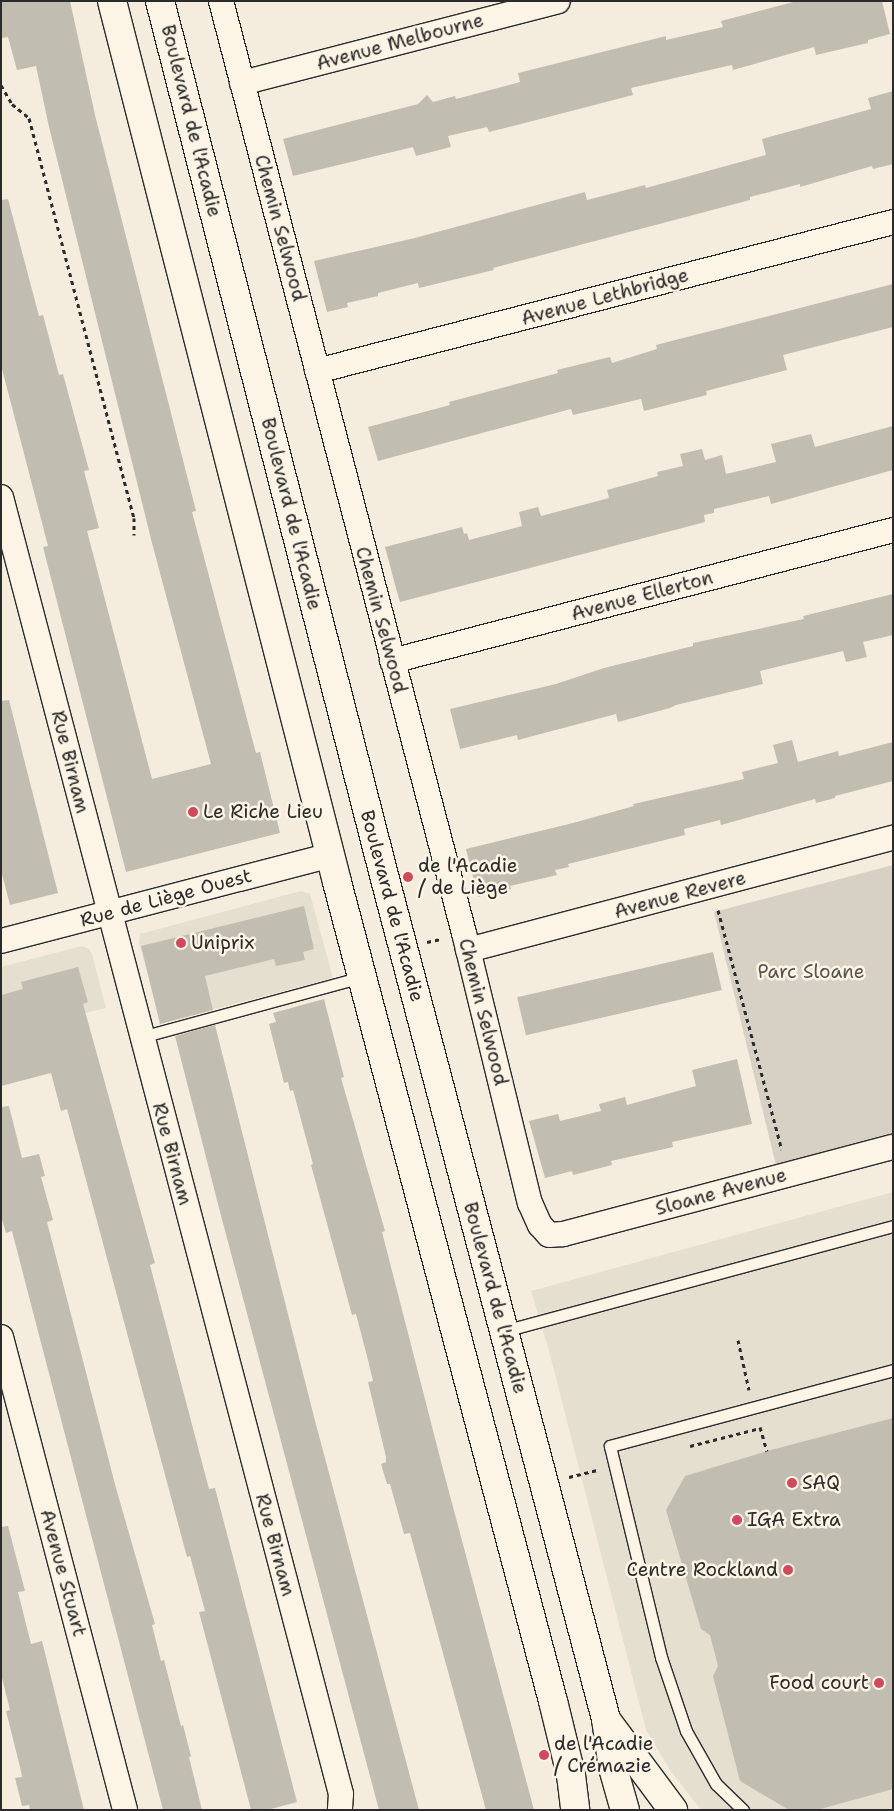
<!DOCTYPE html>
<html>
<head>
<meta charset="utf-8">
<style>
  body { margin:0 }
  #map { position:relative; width:894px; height:1811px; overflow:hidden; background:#f4edde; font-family:"Shantell Sans",sans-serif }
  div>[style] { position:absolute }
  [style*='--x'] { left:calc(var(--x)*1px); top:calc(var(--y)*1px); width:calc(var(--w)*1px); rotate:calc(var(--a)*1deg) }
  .built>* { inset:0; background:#e5dfd0 }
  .green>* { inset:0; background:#d6d1c4 }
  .building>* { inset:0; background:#c2bdb1; transform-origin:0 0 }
  .path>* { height:3px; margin-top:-1.5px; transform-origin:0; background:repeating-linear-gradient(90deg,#2b2b2b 0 4px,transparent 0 8px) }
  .roads { filter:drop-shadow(1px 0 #2b2b2b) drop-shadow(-1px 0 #2b2b2b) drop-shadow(0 1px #2b2b2b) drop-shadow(0 -1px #2b2b2b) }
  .service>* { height:11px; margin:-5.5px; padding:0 5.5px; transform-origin:5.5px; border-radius:5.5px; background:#fcf5e5 }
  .minor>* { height:24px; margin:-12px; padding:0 12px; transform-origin:12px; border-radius:12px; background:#fcf5e5 }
  .secondary>* { height:28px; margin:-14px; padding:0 14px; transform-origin:14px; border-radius:14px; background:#fcf5e5 }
  .dots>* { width:14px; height:14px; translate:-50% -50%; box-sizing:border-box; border:2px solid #fcf5e5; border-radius:50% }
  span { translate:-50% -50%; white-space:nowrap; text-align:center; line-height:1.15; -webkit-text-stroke:5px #fcf5e5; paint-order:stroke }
  .street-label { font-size:19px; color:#2b2b2b }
  .poi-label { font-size:19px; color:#2b2b2b }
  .left { translate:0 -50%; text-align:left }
  .right { translate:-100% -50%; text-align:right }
  .park-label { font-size:19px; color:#565451 }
  .frame { position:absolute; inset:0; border:2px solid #2b2b2b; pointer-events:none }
</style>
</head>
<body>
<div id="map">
  <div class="built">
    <div style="clip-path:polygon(301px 891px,310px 894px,333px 978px,161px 1023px,139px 943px,140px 934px)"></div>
    <div style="clip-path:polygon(82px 946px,89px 949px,92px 954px,106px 1008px,34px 1026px,1px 1041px,1px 967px)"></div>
    <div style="clip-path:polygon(893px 1192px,893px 1810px,701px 1810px,670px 1770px,646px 1730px,548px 1347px,531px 1291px)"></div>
  </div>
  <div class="green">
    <div style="clip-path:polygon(893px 865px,893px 1133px,776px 1165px,714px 912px)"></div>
  </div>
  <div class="building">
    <div style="clip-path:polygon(1px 1px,70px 1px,95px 115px,196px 511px,192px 512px,256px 753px,260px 752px,280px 833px,126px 872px,43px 547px,48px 546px,1px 365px,1px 200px,8px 199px,39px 316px,43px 315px,59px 375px,63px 374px,89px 470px,84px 471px,99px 528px,87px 531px,152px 779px,211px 764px,152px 543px,49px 127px,36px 66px,17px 70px,8px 37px,1px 38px)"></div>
    <div style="clip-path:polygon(797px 1px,882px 1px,890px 34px,868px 40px,868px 43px,816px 55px,814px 47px,733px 70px,732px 65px,631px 88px,633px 95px,552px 116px,489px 132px,487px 127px,448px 136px,451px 147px,416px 156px,413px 147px,293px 176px,283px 139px,418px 104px,427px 95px,433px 102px,455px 96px,456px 99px,520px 82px,518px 73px,666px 36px,666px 40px,723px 27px,721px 21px)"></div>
    <div style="clip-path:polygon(893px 91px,893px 164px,873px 169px,872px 166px,800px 187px,800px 184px,750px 197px,750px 200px,493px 268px,494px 270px,419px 288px,418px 283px,378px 293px,378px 296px,347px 303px,348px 307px,327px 312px,314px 261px,415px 238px,585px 192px,587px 200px,645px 185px,646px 188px,766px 155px,762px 139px,871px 109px,868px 98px)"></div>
    <div style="clip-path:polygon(893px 284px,893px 327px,783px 355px,787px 370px,706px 391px,707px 395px,644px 411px,641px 399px,573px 415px,571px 409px,378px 461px,368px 427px,450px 405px,449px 402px,558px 373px,557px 370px,610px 357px,612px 363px,657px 349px,656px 345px)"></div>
    <div style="clip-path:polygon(893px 426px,893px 470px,771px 504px,769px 496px,714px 509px,714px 513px,704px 515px,705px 522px,400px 602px,397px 592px,385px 547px,462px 527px,464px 534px,467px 533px,469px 540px,522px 526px,519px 512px,538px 507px,541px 516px,609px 498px,607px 490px,658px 476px,657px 472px,683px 466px,680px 454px,702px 449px,705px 460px,722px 455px,726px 474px,776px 462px,771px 444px,811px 434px,815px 447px)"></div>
    <div style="clip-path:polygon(893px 594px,893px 635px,863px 642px,867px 657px,846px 662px,843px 651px,760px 671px,763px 684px,759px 685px,676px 705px,670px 708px,618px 722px,616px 714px,518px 740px,517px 735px,460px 749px,450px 709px,556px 684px,604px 668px,693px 646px,693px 643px,804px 619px,803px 616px)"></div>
    <div style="clip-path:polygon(9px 700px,58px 893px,10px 905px,1px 870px,1px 701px)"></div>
    <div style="clip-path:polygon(792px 740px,798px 762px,838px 751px,839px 756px,893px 742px,893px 781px,835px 796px,835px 798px,816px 803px,815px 799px,721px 825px,720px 820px,684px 829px,685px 835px,568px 864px,569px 867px,555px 870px,557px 875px,510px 886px,511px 889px,478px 897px,466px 849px,573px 823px,634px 806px,633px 804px,744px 779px,742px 772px,778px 763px,773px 745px)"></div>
    <div style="clip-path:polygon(304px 906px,314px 949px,303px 952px,305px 960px,276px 966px,274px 959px,205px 976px,213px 1010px,160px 1024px,141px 946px)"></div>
    <div style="left:713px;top:952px;width:39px;height:201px;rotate:77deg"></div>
    <div style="clip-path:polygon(78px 967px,88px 1002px,83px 1004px,155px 1263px,150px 1265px,209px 1489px,215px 1488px,297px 1802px,267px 1810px,251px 1810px,199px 1612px,205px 1611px,190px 1556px,187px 1557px,67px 1109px,61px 1111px,51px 1073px,1px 1086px,1px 995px,23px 989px,21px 982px)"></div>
    <div style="clip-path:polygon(324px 999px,344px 1077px,341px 1078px,385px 1231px,382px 1232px,445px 1477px,534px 1810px,486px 1810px,410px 1533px,404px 1534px,390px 1484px,387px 1484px,381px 1464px,386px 1462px,386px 1457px,368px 1382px,373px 1381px,368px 1360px,356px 1314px,352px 1315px,311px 1165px,313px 1164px,293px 1090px,290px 1091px,288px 1082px,284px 1083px,269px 1024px,276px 1022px,273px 1013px)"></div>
    <div style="clip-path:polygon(215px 1025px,314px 1417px,419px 1810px,379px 1810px,219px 1208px,175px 1036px)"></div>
    <div style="clip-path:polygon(737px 1059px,752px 1124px,672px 1142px,673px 1147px,611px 1161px,612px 1165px,573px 1175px,572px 1171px,545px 1178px,529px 1121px,558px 1114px,560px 1121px,601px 1111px,599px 1104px,625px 1097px,627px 1105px,696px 1086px,692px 1070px)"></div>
    <div style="clip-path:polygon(9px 1106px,22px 1158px,39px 1154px,45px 1176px,41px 1177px,53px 1220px,47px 1222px,116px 1488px,155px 1624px,152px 1625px,161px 1661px,164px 1660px,181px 1726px,183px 1725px,191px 1756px,189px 1757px,202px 1810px,163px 1810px,28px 1293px,12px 1231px,6px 1233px,1px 1216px,1px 1107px)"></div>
    <div style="clip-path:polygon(893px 1418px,893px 1789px,817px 1810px,789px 1810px,740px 1781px,713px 1676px,718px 1666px,710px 1635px,701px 1629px,666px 1510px,685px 1476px,767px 1451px)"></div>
    <div style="clip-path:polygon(8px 1526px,25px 1591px,18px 1592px,31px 1644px,42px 1641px,84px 1810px,30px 1810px,29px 1805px,22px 1806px,15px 1778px,22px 1777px,20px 1767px,6px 1711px,10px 1710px,1px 1674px,1px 1527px)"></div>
  </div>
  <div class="path">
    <div style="--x:1;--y:85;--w:22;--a:60"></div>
    <div style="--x:12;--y:104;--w:22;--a:39"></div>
    <div style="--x:29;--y:118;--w:414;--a:75.3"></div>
    <div style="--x:134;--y:518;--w:17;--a:90"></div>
    <div style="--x:718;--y:910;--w:248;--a:75.1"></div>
    <div style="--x:427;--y:942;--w:14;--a:-12"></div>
    <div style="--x:738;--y:1340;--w:51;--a:77.6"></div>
    <div style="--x:760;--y:1427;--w:25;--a:74"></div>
    <div style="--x:690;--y:1446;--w:72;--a:-14.4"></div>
    <div style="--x:569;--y:1477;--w:29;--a:-14"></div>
  </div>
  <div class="roads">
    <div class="service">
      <div style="--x:141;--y:1037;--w:229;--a:-15.2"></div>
      <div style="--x:504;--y:1331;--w:403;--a:-15.1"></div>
      <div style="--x:743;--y:1810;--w:37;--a:-136"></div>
      <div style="--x:716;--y:1784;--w:61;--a:-119.5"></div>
      <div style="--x:686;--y:1731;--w:78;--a:-108.7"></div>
      <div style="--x:661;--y:1657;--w:217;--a:-103.6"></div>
      <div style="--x:610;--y:1446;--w:293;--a:-15"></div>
    </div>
    <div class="minor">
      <div style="--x:221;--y:1;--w:963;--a:75.39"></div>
      <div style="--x:464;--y:933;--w:278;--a:76.3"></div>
      <div style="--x:530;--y:1203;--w:24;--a:66"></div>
      <div style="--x:540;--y:1225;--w:13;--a:48"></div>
      <div style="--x:549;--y:1235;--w:14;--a:-4"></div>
      <div style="--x:563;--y:1234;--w:341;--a:-14.8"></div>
      <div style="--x:242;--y:83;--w:326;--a:-14.5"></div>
      <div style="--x:317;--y:371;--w:595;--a:-14.5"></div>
      <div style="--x:1;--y:497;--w:1341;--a:75.31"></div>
      <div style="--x:341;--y:1794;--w:16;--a:94"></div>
      <div style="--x:392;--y:661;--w:518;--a:-14.65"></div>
      <div style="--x:1;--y:941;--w:340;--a:-14.6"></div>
      <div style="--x:468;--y:950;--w:440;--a:-14.8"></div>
      <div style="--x:1;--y:1337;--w:489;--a:75.3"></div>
    </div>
    <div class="secondary">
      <div style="--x:112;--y:1;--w:909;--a:75.67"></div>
      <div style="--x:337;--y:882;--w:847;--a:75.23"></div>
      <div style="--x:553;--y:1701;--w:76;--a:76.3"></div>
      <div style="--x:571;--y:1775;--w:35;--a:83"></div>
      <div style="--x:160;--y:1;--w:906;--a:75.63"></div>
      <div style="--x:385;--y:879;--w:869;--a:75.26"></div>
      <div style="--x:606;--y:1719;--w:49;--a:81.9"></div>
      <div style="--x:613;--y:1768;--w:44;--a:74.1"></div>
      <div style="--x:607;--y:1721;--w:111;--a:53.4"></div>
    </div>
  </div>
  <div class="dots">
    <div style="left:193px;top:812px;background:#d1495b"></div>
    <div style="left:408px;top:877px;background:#d1495b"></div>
    <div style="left:181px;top:943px;background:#d1495b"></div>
    <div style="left:792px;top:1483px;background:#d1495b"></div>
    <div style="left:737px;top:1520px;background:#d1495b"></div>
    <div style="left:788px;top:1570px;background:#d1495b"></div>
    <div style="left:879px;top:1683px;background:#d1495b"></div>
    <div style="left:544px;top:1755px;background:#d1495b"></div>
  </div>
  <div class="street-label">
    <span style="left:400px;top:42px;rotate:-15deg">Avenue Melbourne</span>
    <span style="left:191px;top:121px;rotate:76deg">Boulevard de l'Acadie</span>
    <span style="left:280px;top:228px;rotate:75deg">Chemin Selwood</span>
    <span style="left:605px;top:297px;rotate:-15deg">Avenue Lethbridge</span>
    <span style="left:291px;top:514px;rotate:76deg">Boulevard de l'Acadie</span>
    <span style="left:642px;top:596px;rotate:-15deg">Avenue Ellerton</span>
    <span style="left:381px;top:620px;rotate:75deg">Chemin Selwood</span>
    <span style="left:70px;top:762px;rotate:76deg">Rue Birnam</span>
    <span style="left:680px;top:895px;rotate:-15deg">Avenue Revere</span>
    <span style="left:166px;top:898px;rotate:-15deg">Rue de Liège Ouest</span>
    <span style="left:392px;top:906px;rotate:75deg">Boulevard de l'Acadie</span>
    <span style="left:483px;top:1012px;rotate:76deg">Chemin Selwood</span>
    <span style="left:172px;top:1154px;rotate:75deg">Rue Birnam</span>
    <span style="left:721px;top:1192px;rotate:-15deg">Sloane Avenue</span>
    <span style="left:495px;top:1298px;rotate:75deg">Boulevard de l'Acadie</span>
    <span style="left:275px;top:1545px;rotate:75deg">Rue Birnam</span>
    <span style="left:63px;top:1573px;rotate:75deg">Avenue Stuart</span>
  </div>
  <div class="poi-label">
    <span class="left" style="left:203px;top:812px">Le Riche Lieu</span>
    <span class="left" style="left:418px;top:877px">de l'Acadie<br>/ de Liège</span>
    <span class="left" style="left:191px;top:943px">Uniprix</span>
    <span class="left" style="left:802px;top:1483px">SAQ</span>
    <span class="left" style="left:747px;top:1520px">IGA Extra</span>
    <span class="right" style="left:778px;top:1570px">Centre Rockland</span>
    <span class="right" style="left:869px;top:1683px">Food court</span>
    <span class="left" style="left:554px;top:1755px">de l'Acadie<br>/ Crémazie</span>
  </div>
  <div class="park-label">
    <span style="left:811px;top:972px">Parc Sloane</span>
  </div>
  <div class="frame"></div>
</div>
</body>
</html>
